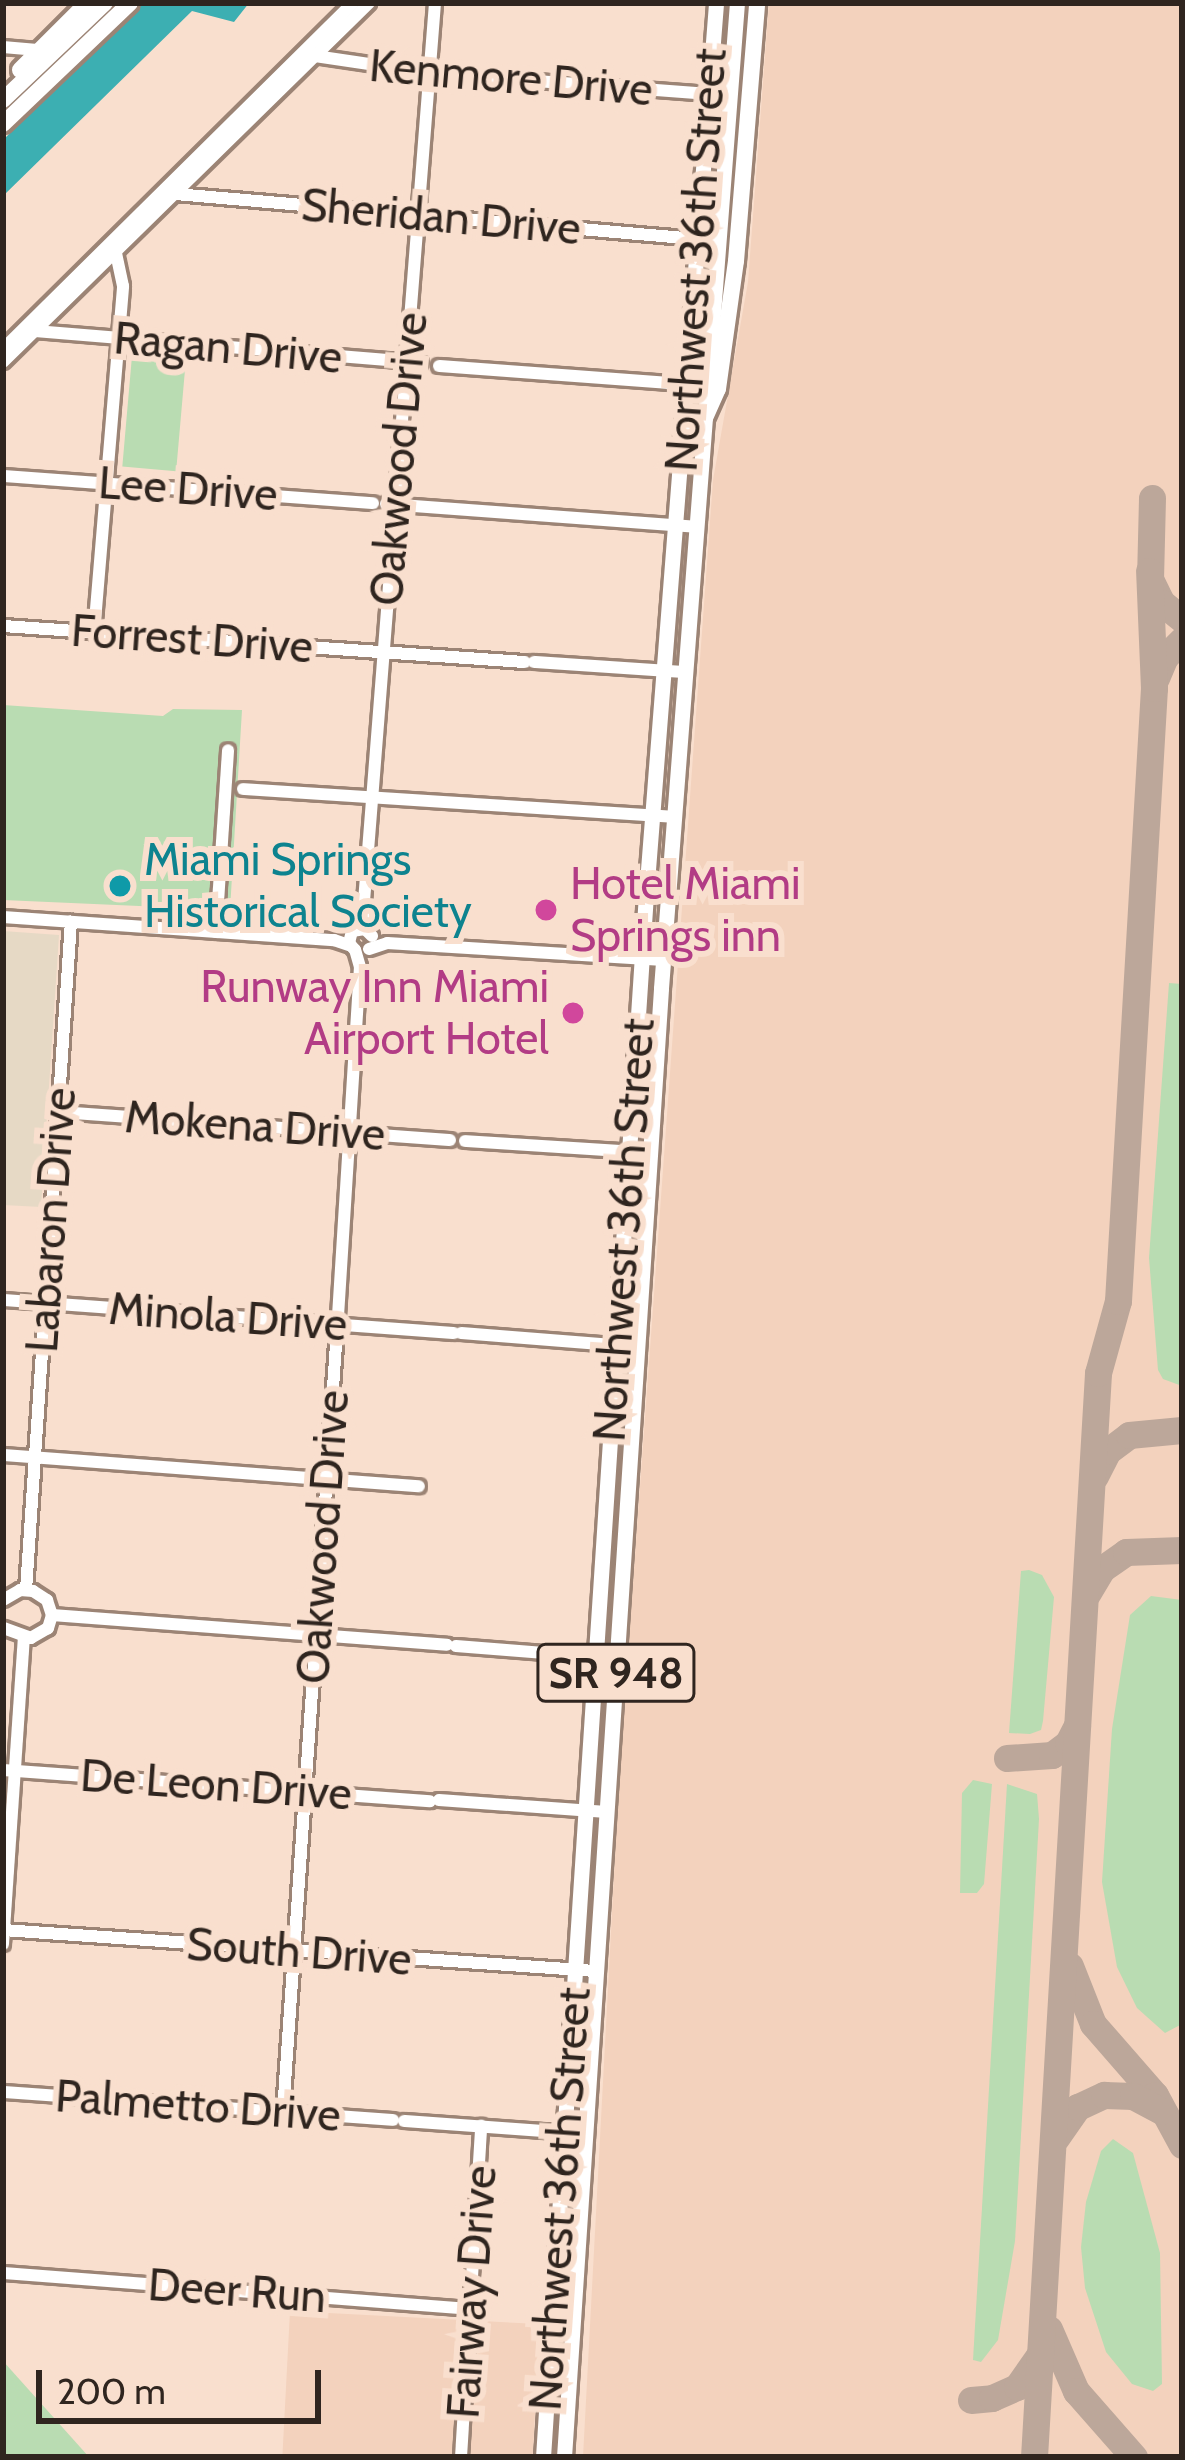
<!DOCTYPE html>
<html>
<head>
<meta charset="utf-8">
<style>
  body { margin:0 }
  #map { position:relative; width:1185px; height:2460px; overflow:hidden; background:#f9dfce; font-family:Cabin,sans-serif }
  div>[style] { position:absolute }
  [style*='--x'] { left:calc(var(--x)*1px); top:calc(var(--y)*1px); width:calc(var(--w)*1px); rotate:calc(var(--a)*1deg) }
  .built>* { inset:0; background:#f3d2bd; transform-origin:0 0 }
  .education>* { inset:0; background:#e6d9c5 }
  .green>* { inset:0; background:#b9dcb2; transform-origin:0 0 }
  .water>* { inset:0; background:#3cafb2 }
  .taxiway>* { height:27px; margin:-13.5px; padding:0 13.5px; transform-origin:13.5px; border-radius:13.5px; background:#bca79a }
  .roads { filter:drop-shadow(3px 0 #9c8475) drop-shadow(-3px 0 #9c8475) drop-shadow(0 3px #9c8475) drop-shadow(0 -3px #9c8475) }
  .minor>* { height:12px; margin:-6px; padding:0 6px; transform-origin:6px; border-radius:6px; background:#fff }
  .major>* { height:15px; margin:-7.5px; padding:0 7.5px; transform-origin:7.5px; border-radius:7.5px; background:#fff }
  .highway>* { height:16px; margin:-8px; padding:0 8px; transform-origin:8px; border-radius:8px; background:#fff }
  .dots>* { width:33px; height:33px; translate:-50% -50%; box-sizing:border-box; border:6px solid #f9dfce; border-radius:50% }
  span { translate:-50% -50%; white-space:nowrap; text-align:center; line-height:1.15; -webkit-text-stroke:12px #f9dfce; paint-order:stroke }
  .shield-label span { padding:3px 9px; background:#f9dfce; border:3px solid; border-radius:9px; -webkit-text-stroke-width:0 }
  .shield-label { font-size:42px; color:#2f251f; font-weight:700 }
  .street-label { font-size:45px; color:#2f251f }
  .culture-label { font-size:45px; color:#0d838f }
  .left { translate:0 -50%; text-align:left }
  .hotel-label { font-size:45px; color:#b23c85 }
  .right { translate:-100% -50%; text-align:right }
  .frame { position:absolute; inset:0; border:6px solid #2f251f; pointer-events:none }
  .scale { position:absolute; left:36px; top:2370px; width:285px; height:54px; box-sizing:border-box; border:6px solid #2f251f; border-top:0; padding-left:15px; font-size:36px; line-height:42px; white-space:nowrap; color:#2f251f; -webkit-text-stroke:9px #f9dfce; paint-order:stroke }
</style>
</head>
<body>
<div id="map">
  <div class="built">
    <div style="clip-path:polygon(769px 3px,1182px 3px,1182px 2457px,583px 2457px,620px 1763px,713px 480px,748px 282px)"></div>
    <div style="left:290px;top:2311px;width:250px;height:146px;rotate:3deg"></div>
  </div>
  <div class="education">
    <div style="clip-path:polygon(3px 931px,59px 935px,41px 1207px,3px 1205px)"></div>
  </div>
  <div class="green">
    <div style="left:132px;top:356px;width:54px;height:111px;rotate:5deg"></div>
    <div style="clip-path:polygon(3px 705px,163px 716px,173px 709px,242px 710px,230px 910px,3px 900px)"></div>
    <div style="clip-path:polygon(1169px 983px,1182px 984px,1182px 1386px,1163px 1379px,1158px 1370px,1149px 1258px)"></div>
    <div style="clip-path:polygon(1029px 1570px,1042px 1575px,1054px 1597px,1043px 1721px,1041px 1730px,1030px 1734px,1009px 1733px,1021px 1571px)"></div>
    <div style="clip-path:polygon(1151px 1596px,1182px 1600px,1182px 2024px,1165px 2033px,1137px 2008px,1117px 1967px,1102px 1882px,1112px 1729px,1130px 1615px)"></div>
    <div style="clip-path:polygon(973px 1780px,992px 1784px,984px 1884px,977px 1893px,960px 1893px,962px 1793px)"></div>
    <div style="clip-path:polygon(1007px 1784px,1037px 1794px,1039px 1819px,1015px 2241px,998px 2340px,981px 2362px,973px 2360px)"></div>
    <div style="clip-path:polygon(1113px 2139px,1133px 2153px,1160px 2253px,1162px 2384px,1153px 2391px,1132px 2384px,1106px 2352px,1085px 2288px,1081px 2247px,1086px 2202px,1101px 2151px)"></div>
    <div style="clip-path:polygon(3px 2361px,89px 2457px,3px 2457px)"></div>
  </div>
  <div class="water">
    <div style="clip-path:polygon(142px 3px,249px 3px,234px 22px,192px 11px,3px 196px,3px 140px)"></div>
  </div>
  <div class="taxiway">
    <div style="--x:1152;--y:498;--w:81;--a:91.4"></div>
    <div style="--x:1150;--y:579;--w:25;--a:64"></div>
    <div style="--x:1161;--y:602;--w:27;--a:39"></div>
    <div style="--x:1156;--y:678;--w:23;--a:-67"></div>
    <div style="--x:1165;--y:657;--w:24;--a:-45"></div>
    <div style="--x:1095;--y:1476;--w:28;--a:-63"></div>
    <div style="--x:1108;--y:1451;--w:26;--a:-37"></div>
    <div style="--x:1129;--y:1435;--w:53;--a:-5.4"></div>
    <div style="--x:1087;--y:1594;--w:29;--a:-59"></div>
    <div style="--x:1102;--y:1569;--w:29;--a:-35"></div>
    <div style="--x:1126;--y:1552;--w:56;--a:-2"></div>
    <div style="--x:1007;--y:1758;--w:45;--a:-3.8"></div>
    <div style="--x:1052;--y:1755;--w:20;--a:-37"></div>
    <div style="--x:1068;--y:1743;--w:20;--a:-63"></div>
    <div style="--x:1070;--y:1966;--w:62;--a:68.4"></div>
    <div style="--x:1093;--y:2024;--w:94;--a:48.9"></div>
    <div style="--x:1155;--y:2095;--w:57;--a:61.6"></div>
    <div style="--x:1056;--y:2138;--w:38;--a:-55"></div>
    <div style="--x:1078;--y:2107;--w:29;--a:-25"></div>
    <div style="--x:1104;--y:2095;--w:29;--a:2"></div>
    <div style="--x:1133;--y:2096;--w:32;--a:28"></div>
    <div style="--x:1049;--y:2329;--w:68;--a:66.5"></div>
    <div style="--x:1076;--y:2391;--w:88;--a:48.7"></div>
    <div style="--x:971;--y:2400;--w:21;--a:-5"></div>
    <div style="--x:992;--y:2398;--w:27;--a:-24"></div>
    <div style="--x:1017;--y:2387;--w:39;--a:-55"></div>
    <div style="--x:1034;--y:2457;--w:1086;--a:-86.62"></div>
    <div style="--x:1098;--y:1373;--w:75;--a:-74.5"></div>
    <div style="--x:1118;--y:1301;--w:614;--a:-86.64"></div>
    <div style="--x:1154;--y:688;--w:117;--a:-92.4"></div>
  </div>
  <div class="roads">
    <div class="minor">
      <div style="--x:3;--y:47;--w:37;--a:5"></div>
      <div style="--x:315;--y:56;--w:116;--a:8.4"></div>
      <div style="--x:430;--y:73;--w:280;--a:4.3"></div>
      <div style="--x:164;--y:193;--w:557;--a:4.94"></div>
      <div style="--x:35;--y:331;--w:387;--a:4.7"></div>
      <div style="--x:3;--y:349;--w:492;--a:-44.7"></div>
      <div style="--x:3;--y:362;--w:513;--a:-44.45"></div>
      <div style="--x:439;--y:366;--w:249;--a:4.2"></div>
      <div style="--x:3;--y:476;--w:371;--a:4.2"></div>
      <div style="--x:386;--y:504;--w:311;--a:4.2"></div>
      <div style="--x:3;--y:626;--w:523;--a:3.95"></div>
      <div style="--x:94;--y:633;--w:348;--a:-85.2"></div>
      <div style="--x:123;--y:286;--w:34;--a:-102"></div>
      <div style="--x:534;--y:662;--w:151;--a:3.8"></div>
      <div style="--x:243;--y:789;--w:432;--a:3.7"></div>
      <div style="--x:3;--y:917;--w:332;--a:4"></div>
      <div style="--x:334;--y:940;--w:18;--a:19"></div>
      <div style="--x:368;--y:931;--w:18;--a:-106"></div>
      <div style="--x:363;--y:914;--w:914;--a:-85.48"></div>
      <div style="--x:216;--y:932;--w:182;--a:-86.2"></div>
      <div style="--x:369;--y:949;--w:19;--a:-18"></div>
      <div style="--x:387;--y:943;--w:277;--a:3.5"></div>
      <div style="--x:355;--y:950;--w:9;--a:-131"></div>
      <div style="--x:349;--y:943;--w:12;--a:-76"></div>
      <div style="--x:352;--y:931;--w:13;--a:-9"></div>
      <div style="--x:365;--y:929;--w:10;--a:45"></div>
      <div style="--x:59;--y:1112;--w:392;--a:4.1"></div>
      <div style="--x:465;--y:1141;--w:185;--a:3.7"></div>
      <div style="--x:3;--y:1300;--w:452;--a:4.2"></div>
      <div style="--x:461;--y:1333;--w:178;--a:4.5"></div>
      <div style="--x:3;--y:1455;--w:417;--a:4.3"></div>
      <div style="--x:26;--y:1590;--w:670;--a:-86.15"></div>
      <div style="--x:3;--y:1600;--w:20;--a:-30"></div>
      <div style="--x:20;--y:1590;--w:13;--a:4"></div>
      <div style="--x:33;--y:1591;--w:17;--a:33"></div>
      <div style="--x:47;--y:1600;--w:16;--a:72"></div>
      <div style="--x:52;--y:1615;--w:14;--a:107"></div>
      <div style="--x:48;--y:1628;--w:20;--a:150"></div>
      <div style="--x:31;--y:1638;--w:30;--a:-160"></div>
      <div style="--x:52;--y:1615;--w:396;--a:4.3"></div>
      <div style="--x:456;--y:1646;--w:140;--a:4.5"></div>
      <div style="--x:3;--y:1770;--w:428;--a:4.2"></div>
      <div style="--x:439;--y:1800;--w:168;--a:4.1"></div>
      <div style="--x:3;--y:1930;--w:594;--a:3.96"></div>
      <div style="--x:3;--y:1944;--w:306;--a:-86.1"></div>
      <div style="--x:3;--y:2092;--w:391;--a:4.1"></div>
      <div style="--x:283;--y:2112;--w:798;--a:-86.05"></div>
      <div style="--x:338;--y:1316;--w:350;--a:-86.4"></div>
      <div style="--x:360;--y:967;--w:18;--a:-106"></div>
      <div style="--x:404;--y:2121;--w:182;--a:4.1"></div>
      <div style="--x:3;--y:2273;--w:468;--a:4.4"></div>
      <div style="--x:461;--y:2457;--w:332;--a:-86.5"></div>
    </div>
    <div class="major">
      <div style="--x:543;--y:2457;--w:1565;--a:-86.23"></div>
      <div style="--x:646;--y:895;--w:895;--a:-85.51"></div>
      <div style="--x:564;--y:2457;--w:1472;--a:-86.22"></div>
      <div style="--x:661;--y:988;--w:988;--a:-85.59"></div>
    </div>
    <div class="highway">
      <div style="--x:20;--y:70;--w:95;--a:-45"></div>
      <div style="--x:3;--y:100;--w:141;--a:-43.6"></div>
      <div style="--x:3;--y:124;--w:175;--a:-43.6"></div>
      <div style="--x:705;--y:418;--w:32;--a:-66"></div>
      <div style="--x:718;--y:389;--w:129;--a:-82"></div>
      <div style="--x:736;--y:261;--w:259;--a:-85.3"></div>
    </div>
  </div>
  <div class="dots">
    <div style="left:120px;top:886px;background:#0f9aa8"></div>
    <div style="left:546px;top:910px;background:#d1479c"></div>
    <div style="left:573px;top:1013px;background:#d1479c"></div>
  </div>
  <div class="shield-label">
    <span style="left:616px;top:1673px">SR 948</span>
  </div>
  <div class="street-label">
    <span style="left:511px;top:78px;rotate:5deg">Kenmore Drive</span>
    <span style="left:441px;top:217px;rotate:5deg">Sheridan Drive</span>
    <span style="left:696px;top:260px;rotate:-86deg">Northwest 36th Street</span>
    <span style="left:228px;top:348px;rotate:5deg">Ragan Drive</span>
    <span style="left:399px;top:459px;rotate:-85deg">Oakwood Drive</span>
    <span style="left:188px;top:489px;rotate:4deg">Lee Drive</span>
    <span style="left:192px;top:639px;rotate:4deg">Forrest Drive</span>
    <span style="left:255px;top:1126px;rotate:4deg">Mokena Drive</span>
    <span style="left:51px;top:1220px;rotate:-86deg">Labaron Drive</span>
    <span style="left:624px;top:1230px;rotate:-86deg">Northwest 36th Street</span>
    <span style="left:228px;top:1317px;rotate:4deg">Minola Drive</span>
    <span style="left:323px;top:1537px;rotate:-86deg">Oakwood Drive</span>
    <span style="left:216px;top:1785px;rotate:4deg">De Leon Drive</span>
    <span style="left:299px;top:1952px;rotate:4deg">South Drive</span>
    <span style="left:198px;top:2106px;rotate:4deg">Palmetto Drive</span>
    <span style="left:560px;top:2199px;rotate:-86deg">Northwest 36th Street</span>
    <span style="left:237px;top:2291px;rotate:4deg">Deer Run</span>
    <span style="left:472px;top:2292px;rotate:-86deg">Fairway Drive</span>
  </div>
  <div class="culture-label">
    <span class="left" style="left:144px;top:886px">Miami Springs<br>Historical Society</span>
  </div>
  <div class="hotel-label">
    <span class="left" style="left:570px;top:910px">Hotel Miami<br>Springs inn</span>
    <span class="right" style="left:549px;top:1013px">Runway Inn Miami<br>Airport Hotel</span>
  </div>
  <div class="frame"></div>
  <div class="scale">200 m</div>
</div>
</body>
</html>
